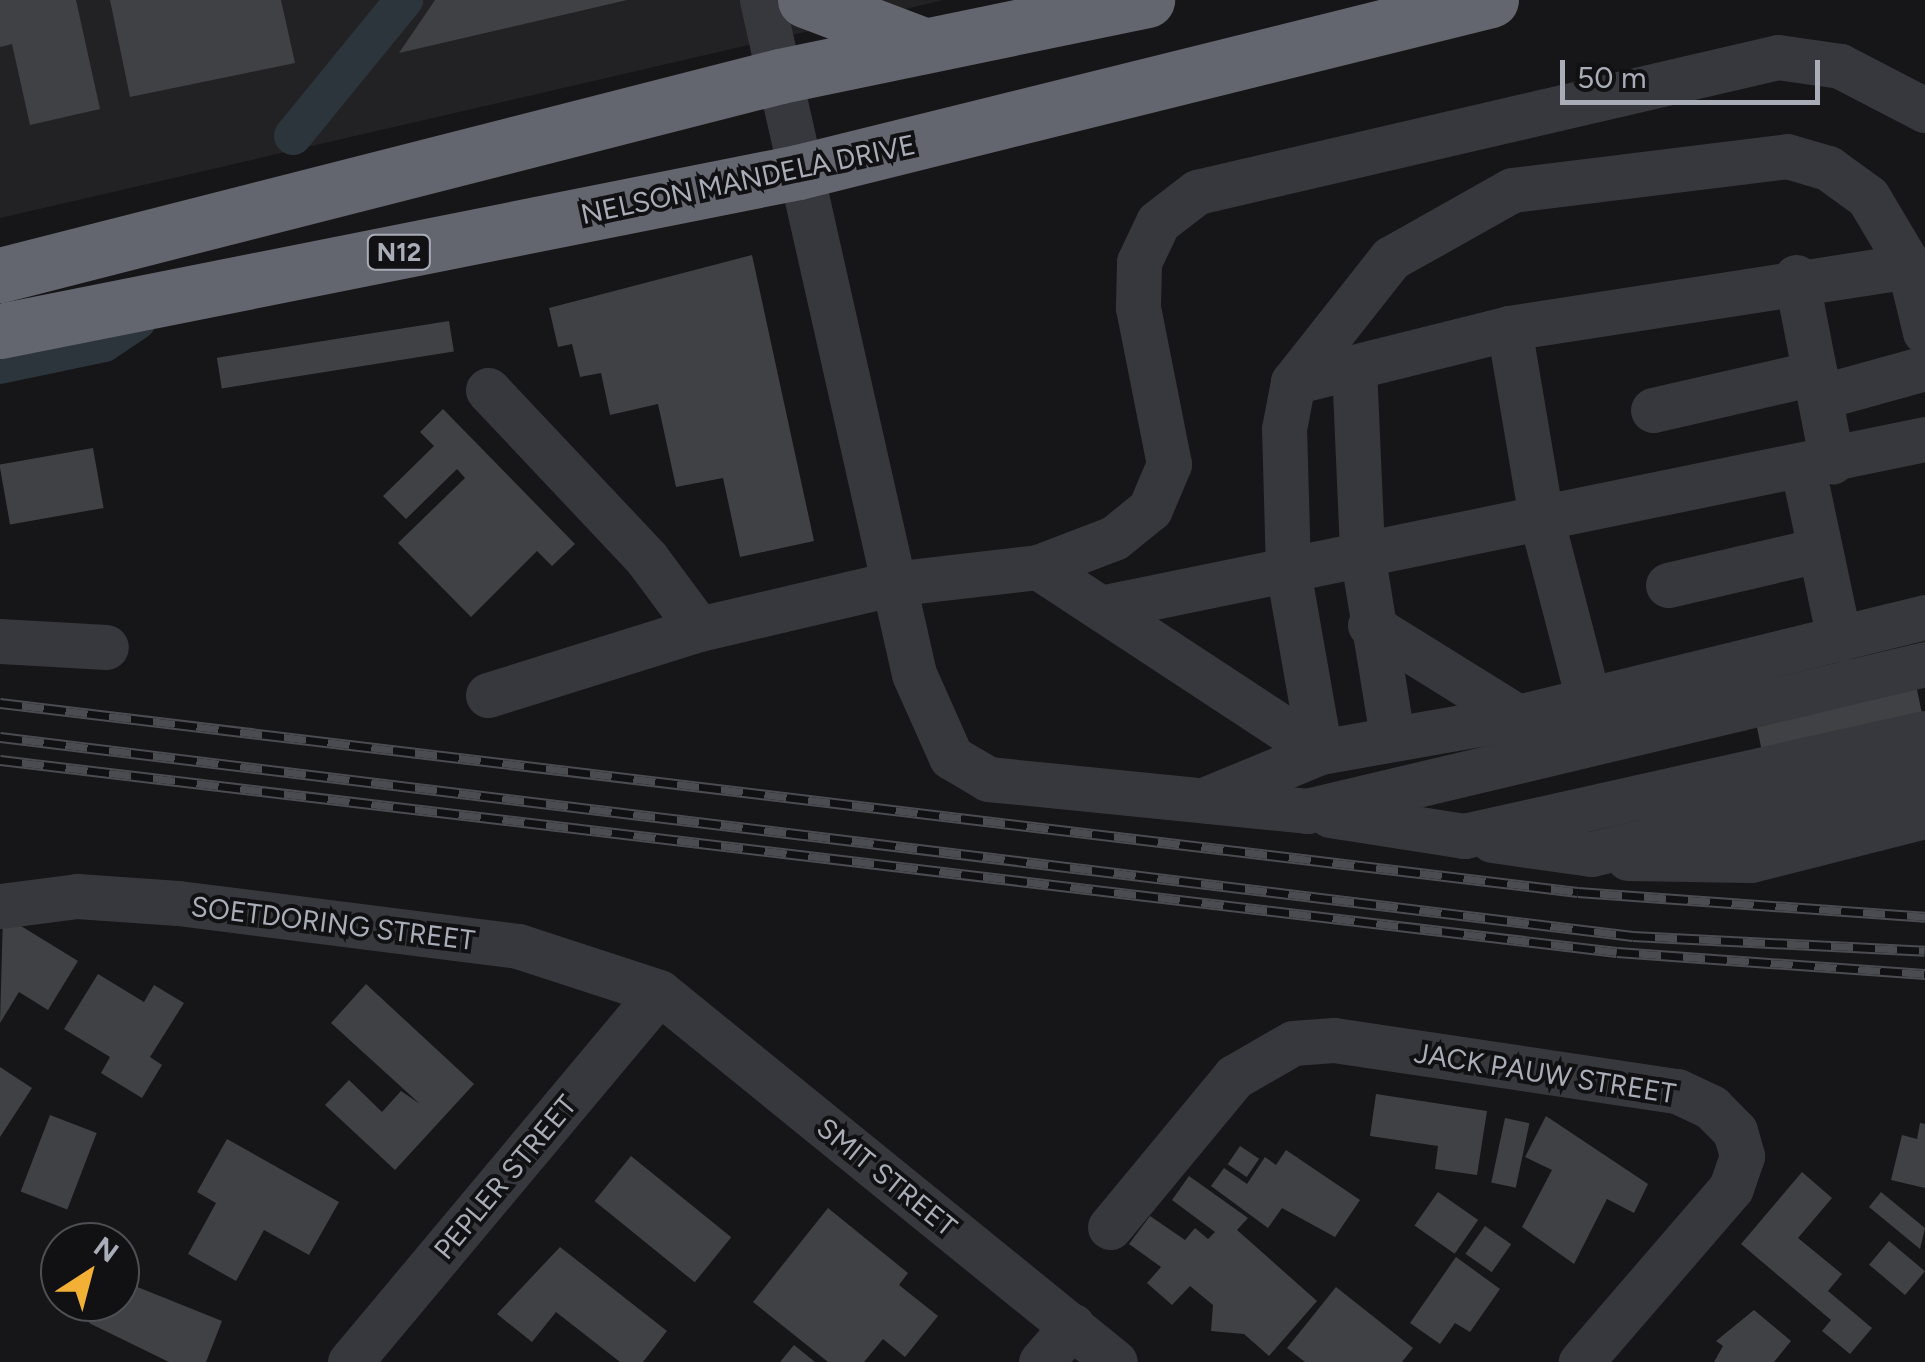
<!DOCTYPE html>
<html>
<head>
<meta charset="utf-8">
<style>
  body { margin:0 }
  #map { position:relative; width:1925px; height:1362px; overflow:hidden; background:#161618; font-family:Figtree,sans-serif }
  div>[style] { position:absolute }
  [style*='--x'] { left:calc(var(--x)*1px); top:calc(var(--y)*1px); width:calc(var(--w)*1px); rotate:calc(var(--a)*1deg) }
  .built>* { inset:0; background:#222225 }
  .canal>* { height:38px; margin:-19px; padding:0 19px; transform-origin:19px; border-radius:19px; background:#2c353c }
  .building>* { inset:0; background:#404145; transform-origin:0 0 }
  .minor>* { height:45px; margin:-22.5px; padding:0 22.5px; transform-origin:22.5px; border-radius:22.5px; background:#37383d }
  .highway>* { height:55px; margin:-27.5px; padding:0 27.5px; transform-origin:27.5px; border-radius:27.5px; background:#63666e }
  .rail>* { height:11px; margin-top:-5.5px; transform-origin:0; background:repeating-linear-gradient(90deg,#111113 0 22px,#4a4c52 0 44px); box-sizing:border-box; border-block:2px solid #4a4c52 }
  span { translate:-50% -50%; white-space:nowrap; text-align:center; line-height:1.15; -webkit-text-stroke:8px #111113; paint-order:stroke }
  .shield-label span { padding:2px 8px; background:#111113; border:2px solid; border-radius:8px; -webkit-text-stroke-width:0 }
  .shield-label { font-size:25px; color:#a8adb8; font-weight:700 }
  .street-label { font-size:28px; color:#a8adb8 }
  .north { position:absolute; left:40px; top:1222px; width:100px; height:100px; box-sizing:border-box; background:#111113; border:2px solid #4d4f55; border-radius:50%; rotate:36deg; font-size:28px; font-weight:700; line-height:40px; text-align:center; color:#a8adb8 }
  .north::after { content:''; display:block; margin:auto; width:35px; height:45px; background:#f2b134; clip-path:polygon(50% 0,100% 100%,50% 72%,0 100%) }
  .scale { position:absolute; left:1560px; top:60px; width:260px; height:45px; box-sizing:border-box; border:5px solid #a8adb8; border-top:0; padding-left:12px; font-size:30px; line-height:35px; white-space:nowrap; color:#a8adb8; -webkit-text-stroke:8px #111113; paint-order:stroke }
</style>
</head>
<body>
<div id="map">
  <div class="built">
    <div style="clip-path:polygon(0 0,944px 0,0 218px)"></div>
  </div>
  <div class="canal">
    <div style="--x:293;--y:136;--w:176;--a:-50.8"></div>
    <div style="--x:0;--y:365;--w:106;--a:-11.9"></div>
    <div style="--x:104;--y:343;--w:40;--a:-34"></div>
  </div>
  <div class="building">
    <div style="clip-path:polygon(0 0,76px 0,100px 109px,30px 125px,12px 44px,0 47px)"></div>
    <div style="clip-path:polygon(110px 0,281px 0,295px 63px,130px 97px)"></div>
    <div style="clip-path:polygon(435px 0,627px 0,399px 53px)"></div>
    <div style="clip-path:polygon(752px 255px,814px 541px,740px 557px,723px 478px,676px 487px,658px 404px,610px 415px,601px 373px,580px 377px,572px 344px,558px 347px,549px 308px)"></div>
    <div style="left:449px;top:321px;width:31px;height:235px;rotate:81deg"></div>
    <div style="clip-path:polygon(443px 409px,575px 544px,552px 566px,537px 551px,471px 617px,398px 543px,465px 478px,457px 469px,406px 519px,383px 496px,434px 446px,420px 432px)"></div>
    <div style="left:93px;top:448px;width:61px;height:95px;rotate:80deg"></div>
    <div style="clip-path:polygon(1915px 680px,1925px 728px,1779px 834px,1754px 713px)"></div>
    <div style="clip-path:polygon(3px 915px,78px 961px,48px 1010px,19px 992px,0 1023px)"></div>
    <div style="clip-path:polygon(98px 974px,144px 1002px,154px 985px,184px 1003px,150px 1057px,162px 1065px,142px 1098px,101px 1073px,110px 1057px,64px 1029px)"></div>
    <div style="clip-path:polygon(366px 984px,474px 1084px,395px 1170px,325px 1105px,349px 1080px,382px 1112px,401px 1091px,420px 1104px,331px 1023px)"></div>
    <div style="clip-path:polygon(0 1067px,32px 1088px,0 1137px)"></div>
    <div style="clip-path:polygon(1376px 1094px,1487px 1111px,1477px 1175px,1435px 1169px,1438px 1146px,1370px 1136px)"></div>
    <div style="left:50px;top:1115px;width:50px;height:82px;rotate:21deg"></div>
    <div style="clip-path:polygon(1546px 1116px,1648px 1184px,1634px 1213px,1607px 1199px,1574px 1264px,1522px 1227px,1552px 1170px,1525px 1157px)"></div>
    <div style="left:1505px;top:1118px;width:25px;height:66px;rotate:12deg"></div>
    <div style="clip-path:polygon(1920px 1123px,1925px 1124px,1925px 1188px,1891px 1180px,1902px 1135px,1917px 1139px)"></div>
    <div style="clip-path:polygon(227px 1139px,339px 1202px,309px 1255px,264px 1230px,236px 1281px,188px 1254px,216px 1203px,197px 1192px)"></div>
    <div style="left:1240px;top:1146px;width:23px;height:22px;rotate:34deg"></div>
    <div style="clip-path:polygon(1286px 1150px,1360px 1200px,1335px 1237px,1282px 1208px,1268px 1228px,1211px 1186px,1224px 1168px,1247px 1184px,1265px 1157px,1276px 1165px)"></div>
    <div style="left:631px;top:1156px;width:129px;height:58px;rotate:39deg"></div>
    <div style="clip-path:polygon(1802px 1172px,1832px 1198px,1798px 1238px,1842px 1274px,1828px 1291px,1872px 1328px,1850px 1354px,1822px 1331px,1831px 1320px,1741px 1244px)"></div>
    <div style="clip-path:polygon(1189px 1176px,1248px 1218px,1237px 1230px,1317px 1301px,1269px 1356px,1244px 1334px,1211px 1331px,1213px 1305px,1190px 1286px,1172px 1305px,1147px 1283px,1161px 1267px,1129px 1244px,1150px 1216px,1185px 1240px,1195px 1228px,1208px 1239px,1215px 1232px,1172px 1200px)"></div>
    <div style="left:1438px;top:1192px;width:49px;height:41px;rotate:35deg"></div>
    <div style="clip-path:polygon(1881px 1192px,1925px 1228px,1920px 1249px,1869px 1207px)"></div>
    <div style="clip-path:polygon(828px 1208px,908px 1273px,899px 1285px,938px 1316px,905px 1357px,883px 1339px,864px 1362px,828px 1362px,753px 1302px)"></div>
    <div style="left:1485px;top:1226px;width:32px;height:34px;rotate:35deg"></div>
    <div style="left:1889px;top:1241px;width:47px;height:31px;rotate:40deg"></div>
    <div style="clip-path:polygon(560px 1247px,667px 1331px,643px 1362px,620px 1362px,556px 1312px,532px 1342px,497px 1314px)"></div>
    <div style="clip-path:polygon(1456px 1257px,1500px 1289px,1470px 1332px,1455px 1323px,1440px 1344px,1410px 1323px)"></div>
    <div style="clip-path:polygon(120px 1280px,222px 1321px,206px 1362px,169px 1362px,89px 1323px,97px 1302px,120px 1302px)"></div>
    <div style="clip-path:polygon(1336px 1287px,1413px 1348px,1402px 1362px,1305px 1362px,1287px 1348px)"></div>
    <div style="clip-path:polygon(1754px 1310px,1791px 1341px,1774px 1362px,1714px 1362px,1723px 1346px,1716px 1341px)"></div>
    <div style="clip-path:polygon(794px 1345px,815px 1362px,780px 1362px)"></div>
  </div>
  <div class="minor">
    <div style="--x:762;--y:0;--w:691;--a:77.29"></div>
    <div style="--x:914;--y:674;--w:91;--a:66"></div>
    <div style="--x:951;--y:757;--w:43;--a:30.7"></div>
    <div style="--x:988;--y:779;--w:321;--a:5.7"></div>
    <div style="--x:1307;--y:811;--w:635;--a:-13.38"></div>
    <div style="--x:1796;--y:277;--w:188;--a:79"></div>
    <div style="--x:1509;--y:328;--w:193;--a:80.4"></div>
    <div style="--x:1541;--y:518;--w:187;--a:75.4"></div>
    <div style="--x:1354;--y:367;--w:186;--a:87.5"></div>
    <div style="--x:1362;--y:553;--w:185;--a:80.7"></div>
    <div style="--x:1293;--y:382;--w:223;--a:-14"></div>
    <div style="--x:1509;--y:328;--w:405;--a:-8.8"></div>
    <div style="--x:488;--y:390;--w:232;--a:46.7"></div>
    <div style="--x:647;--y:559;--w:87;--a:53.4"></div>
    <div style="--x:699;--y:629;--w:197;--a:-13.2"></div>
    <div style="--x:891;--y:584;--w:148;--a:-6.6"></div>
    <div style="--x:1038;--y:567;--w:81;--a:-20.9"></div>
    <div style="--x:1114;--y:538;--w:46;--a:-38.9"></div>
    <div style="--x:1150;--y:509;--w:49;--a:-67.1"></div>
    <div style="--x:1169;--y:464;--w:160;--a:-101.2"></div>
    <div style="--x:1138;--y:307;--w:45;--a:-88.7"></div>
    <div style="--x:1139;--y:262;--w:44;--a:-64.6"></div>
    <div style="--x:1158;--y:222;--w:49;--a:-37.6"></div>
    <div style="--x:1197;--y:192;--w:596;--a:-13.08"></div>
    <div style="--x:1778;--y:57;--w:63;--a:8.3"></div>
    <div style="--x:1840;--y:66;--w:96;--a:27.4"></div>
    <div style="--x:1820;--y:397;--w:109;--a:-15.4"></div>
    <div style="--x:1653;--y:410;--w:166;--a:-12.9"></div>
    <div style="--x:1803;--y:469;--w:174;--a:78"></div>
    <div style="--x:1038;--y:567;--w:337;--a:33.3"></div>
    <div style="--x:1668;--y:585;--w:155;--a:-13.1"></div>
    <div style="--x:1105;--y:607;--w:837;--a:-11.58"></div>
    <div style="--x:1370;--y:625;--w:174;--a:31.9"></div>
    <div style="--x:0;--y:641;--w:106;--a:3.2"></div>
    <div style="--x:488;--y:695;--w:221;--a:-17.4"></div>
    <div style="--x:1320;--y:752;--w:185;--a:-100"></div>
    <div style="--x:1288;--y:570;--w:141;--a:-91.6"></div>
    <div style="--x:1284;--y:429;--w:48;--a:-79.2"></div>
    <div style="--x:1293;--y:382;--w:158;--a:-51.7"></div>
    <div style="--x:1391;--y:258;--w:139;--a:-29.3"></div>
    <div style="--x:1512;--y:190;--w:277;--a:-7"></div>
    <div style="--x:1787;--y:156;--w:43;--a:16.3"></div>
    <div style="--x:1828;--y:168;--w:49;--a:35.9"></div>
    <div style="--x:1868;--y:197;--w:80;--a:59.3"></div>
    <div style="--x:1909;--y:266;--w:68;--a:76.4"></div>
    <div style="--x:1206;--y:799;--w:123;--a:-22.4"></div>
    <div style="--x:1320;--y:752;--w:201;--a:-10"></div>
    <div style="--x:1518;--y:717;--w:419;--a:-13.8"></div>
    <div style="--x:1330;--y:815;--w:136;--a:8.9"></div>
    <div style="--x:1464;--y:836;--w:472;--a:-12.6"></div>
    <div style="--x:1492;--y:840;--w:100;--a:8"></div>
    <div style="--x:1591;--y:854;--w:343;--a:-13.3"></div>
    <div style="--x:1628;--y:858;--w:123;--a:0.9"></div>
    <div style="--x:1751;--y:860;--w:179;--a:-14.2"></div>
    <div style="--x:0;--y:906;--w:78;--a:-7.4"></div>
    <div style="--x:77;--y:896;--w:101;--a:4"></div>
    <div style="--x:178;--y:903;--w:343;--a:7.2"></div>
    <div style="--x:518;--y:946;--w:148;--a:18.1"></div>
    <div style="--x:659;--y:992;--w:587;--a:39.06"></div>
    <div style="--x:1110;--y:1227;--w:195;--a:-50.4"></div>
    <div style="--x:1234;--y:1077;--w:68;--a:-30"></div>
    <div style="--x:1293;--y:1043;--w:41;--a:-4.2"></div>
    <div style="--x:1334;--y:1040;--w:347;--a:8.5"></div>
    <div style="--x:1677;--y:1091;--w:38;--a:25"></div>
    <div style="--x:1711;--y:1107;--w:34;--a:45"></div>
    <div style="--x:1735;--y:1131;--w:26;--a:74"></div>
    <div style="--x:1742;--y:1156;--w:34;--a:109"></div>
    <div style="--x:1731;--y:1188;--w:230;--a:130.8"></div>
    <div style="--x:350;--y:1362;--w:482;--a:-50.1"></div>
    <div style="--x:1041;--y:1362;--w:48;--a:-49.3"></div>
  </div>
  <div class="highway">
    <div style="--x:805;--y:0;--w:121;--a:20.8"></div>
    <div style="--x:0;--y:275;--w:805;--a:-14.31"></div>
    <div style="--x:780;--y:76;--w:375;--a:-11.7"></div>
    <div style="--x:0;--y:331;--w:814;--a:-11.27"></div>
    <div style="--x:798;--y:172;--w:714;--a:-13.94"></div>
  </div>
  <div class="rail">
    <div style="--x:0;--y:703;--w:1589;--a:6.83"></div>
    <div style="--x:1578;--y:892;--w:348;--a:4.1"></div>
    <div style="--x:0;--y:737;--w:1645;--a:6.95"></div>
    <div style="--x:1633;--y:936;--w:292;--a:2.9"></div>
    <div style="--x:0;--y:760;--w:1628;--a:6.77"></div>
    <div style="--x:1617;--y:952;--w:309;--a:4.1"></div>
  </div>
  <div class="shield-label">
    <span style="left:399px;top:252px">N12</span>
  </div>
  <div class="street-label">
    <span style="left:748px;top:179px;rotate:-12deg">NELSON MANDELA DRIVE</span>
    <span style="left:333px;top:923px;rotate:7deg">SOETDORING STREET</span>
    <span style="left:1545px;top:1073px;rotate:9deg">JACK PAUW STREET</span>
    <span style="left:505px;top:1177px;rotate:-50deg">PEPLER STREET</span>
    <span style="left:887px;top:1177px;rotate:39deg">SMIT STREET</span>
  </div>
  <div class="north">N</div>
  <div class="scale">50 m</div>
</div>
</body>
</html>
